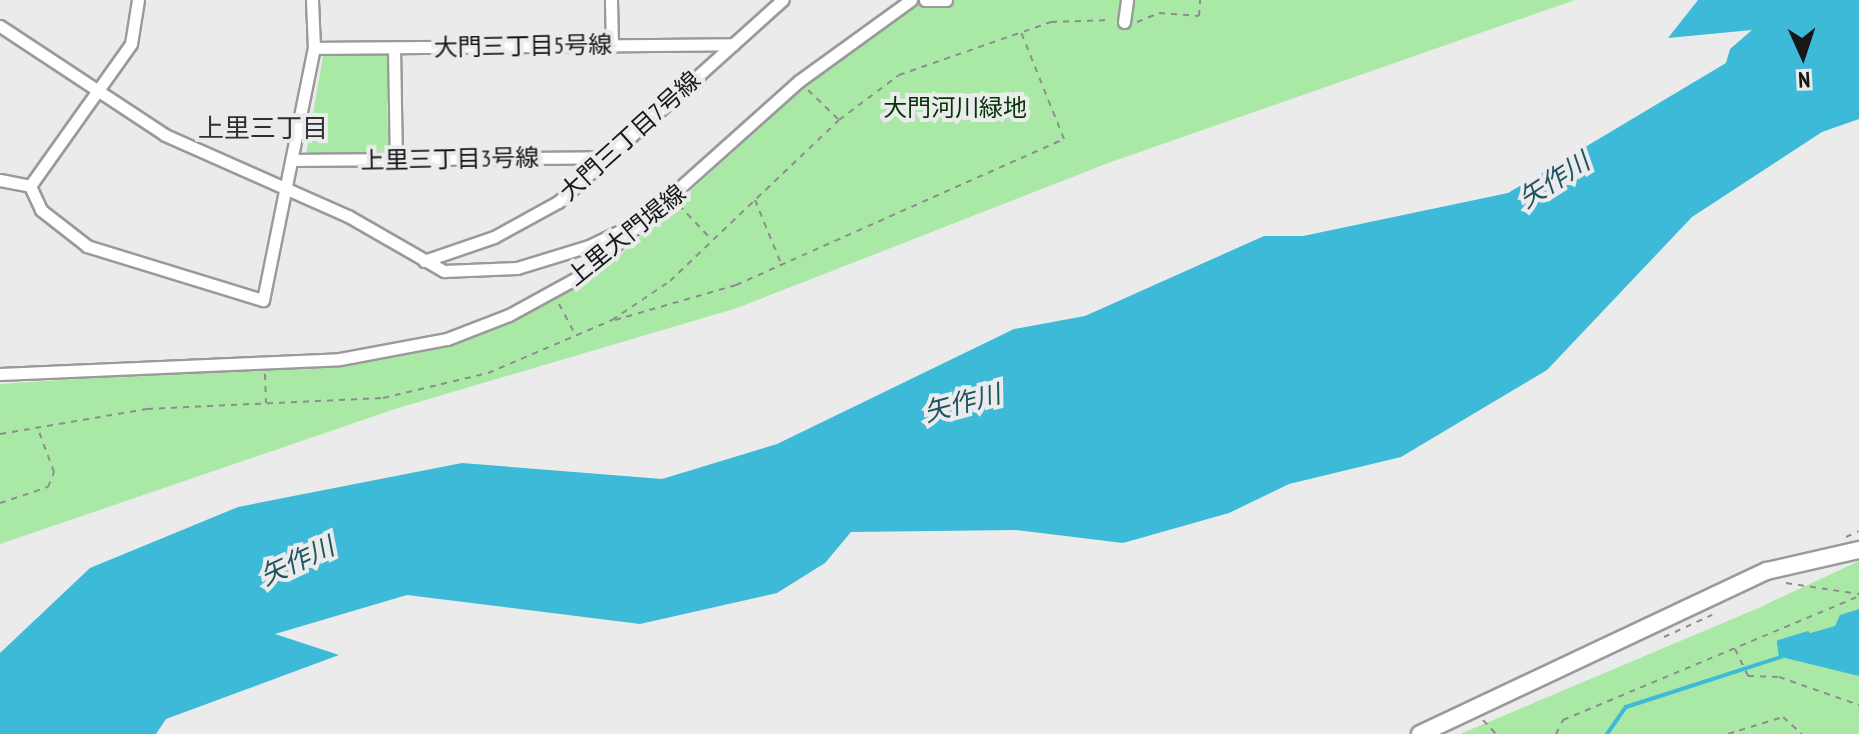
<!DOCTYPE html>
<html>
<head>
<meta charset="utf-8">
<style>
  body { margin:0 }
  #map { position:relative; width:1859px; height:734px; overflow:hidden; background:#ebebec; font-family:"PT Sans Narrow","Noto Sans JP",sans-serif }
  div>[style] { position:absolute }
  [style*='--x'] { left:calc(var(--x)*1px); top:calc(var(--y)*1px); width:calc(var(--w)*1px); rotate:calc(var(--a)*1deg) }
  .green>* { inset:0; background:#a9e9a5 }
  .water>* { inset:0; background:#3ebad9 }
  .stream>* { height:4px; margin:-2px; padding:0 2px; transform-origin:2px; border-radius:2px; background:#3ebad9 }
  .path>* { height:2px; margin-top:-1px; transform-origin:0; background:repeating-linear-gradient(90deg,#8d8d8e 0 6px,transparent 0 12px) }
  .roads { filter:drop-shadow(2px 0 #9a9a9b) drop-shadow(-2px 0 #9a9a9b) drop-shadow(0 2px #9a9a9b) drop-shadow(0 -2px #9a9a9b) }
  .street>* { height:11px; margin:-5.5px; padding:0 5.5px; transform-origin:5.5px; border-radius:5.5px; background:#fff }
  .secondary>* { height:16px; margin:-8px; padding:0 8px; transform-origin:8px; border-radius:8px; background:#fff }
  span { translate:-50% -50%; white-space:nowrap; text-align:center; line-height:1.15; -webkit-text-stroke:8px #ebebec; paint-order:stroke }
  .street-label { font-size:24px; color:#171718 }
  .park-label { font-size:24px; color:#053306 }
  .neighbourhood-label { font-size:26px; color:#303031 }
  .water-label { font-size:26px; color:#215461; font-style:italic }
  .north { position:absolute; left:1763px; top:16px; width:80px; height:80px; -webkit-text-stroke:6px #ebebec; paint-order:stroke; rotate:177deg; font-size:22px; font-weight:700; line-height:32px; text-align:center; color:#171718 }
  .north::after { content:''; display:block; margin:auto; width:28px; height:36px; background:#171718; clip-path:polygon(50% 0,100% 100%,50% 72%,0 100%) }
</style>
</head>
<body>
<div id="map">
  <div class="green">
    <div style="clip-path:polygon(928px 0,1575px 0,1111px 162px,737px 308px,395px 409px,0 544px,0 384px,391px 358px,518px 318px,621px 254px,847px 49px)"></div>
    <div style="clip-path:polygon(387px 53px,388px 153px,306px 154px,323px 56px)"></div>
    <div style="clip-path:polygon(1859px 561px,1859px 734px,1460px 734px,1756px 609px)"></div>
  </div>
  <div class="water">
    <div style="clip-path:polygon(1698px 0,1859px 0,1859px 119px,1822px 132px,1692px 217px,1547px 370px,1401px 457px,1289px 484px,1229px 513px,1123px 543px,1016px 530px,851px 532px,825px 563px,777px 593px,640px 624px,407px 595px,275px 634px,339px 655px,166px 719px,156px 734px,0 734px,0 653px,90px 568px,238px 507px,462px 463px,662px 479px,777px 444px,1014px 329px,1085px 316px,1264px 236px,1303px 236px,1508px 193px,1726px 63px,1730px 49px,1752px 30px,1668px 38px)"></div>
    <div style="clip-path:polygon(1859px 609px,1859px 676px,1781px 657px,1779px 642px,1835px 626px,1840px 615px)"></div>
  </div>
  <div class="stream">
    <div style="--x:1607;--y:734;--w:33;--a:-55"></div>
    <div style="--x:1626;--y:707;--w:163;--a:-17.9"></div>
    <div style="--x:1781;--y:657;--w:15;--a:-98"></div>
    <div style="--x:1779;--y:642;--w:30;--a:-17"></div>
  </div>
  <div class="path">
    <div style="--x:1137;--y:22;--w:24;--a:-22"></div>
    <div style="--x:1159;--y:13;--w:40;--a:4.3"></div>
    <div style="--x:1199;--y:16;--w:16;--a:-86"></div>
    <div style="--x:808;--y:90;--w:42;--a:44"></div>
    <div style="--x:755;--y:200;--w:66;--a:67.7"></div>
    <div style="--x:679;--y:205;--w:45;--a:46.8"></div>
    <div style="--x:559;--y:304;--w:34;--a:62"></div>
    <div style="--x:615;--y:320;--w:126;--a:-16.1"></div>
    <div style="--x:736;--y:285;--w:359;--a:-24"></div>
    <div style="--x:1064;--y:139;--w:115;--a:-111.9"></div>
    <div style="--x:265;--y:374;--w:29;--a:88"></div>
    <div style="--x:0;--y:434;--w:149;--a:-9.7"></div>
    <div style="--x:147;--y:409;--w:236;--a:-2.7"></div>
    <div style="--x:383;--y:398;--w:108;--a:-13.4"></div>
    <div style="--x:488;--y:373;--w:135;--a:-23.1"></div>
    <div style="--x:612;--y:320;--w:70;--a:-33.9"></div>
    <div style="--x:670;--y:281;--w:233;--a:-43.6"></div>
    <div style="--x:839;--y:120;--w:75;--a:-36.9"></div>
    <div style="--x:899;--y:75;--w:161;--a:-19.2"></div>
    <div style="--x:1051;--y:22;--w:60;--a:-1.9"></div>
    <div style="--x:0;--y:503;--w:51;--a:-18.4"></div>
    <div style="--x:48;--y:487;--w:16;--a:-68"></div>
    <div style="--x:54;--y:472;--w:46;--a:-110.4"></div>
    <div style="--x:1846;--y:537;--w:14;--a:-25"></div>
    <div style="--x:1786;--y:583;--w:74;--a:8.6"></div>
    <div style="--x:1664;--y:637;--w:53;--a:-24.6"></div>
    <div style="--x:1735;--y:649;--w:30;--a:64"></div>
    <div style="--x:1748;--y:676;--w:31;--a:2"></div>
    <div style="--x:1779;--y:677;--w:85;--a:19.3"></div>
    <div style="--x:1483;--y:720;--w:19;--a:47"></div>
    <div style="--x:1556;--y:734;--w:16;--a:-63"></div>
    <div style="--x:1563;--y:720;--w:321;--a:-22.7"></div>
    <div style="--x:1728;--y:734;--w:58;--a:-17.2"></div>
    <div style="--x:1783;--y:717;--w:25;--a:42"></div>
  </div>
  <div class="roads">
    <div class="street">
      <div style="--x:611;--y:0;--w:46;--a:88.8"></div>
      <div style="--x:925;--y:0;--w:21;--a:0"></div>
      <div style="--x:1124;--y:22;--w:22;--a:-82"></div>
      <div style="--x:0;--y:26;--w:198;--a:33.4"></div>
      <div style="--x:165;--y:135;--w:200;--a:23.9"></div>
      <div style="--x:348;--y:216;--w:111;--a:29.8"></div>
      <div style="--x:444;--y:271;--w:73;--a:-2.4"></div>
      <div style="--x:517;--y:268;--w:75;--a:-17"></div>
      <div style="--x:589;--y:246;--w:67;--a:-25.8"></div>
      <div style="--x:314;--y:48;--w:419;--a:-0.5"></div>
      <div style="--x:394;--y:48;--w:111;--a:89"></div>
      <div style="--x:293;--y:160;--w:314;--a:-0.5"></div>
      <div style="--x:0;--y:180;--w:31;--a:11"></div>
      <div style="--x:30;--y:186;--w:26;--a:65"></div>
      <div style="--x:41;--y:210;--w:58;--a:38"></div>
      <div style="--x:87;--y:246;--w:184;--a:17.1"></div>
      <div style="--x:263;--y:300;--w:257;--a:-78.6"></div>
      <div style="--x:314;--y:48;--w:48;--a:-92.4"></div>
      <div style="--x:30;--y:186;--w:174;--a:-54.6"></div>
      <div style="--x:131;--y:44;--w:45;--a:-81"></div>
      <div style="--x:424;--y:261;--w:74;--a:-18.9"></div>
      <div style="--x:494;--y:237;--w:73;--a:-28.7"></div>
      <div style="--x:558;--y:202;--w:302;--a:-42"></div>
      <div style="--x:0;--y:374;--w:340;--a:-2.5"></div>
      <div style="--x:340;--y:359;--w:109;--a:-10.6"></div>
      <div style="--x:447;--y:339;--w:66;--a:-21.2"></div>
      <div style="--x:509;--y:315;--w:83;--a:-28.7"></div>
      <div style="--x:582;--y:275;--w:291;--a:-41.8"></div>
      <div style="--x:799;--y:81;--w:138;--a:-35.9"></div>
    </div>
    <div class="secondary">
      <div style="--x:1420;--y:734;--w:383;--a:-25.2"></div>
      <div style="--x:1767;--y:571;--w:94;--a:-12.9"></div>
    </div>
  </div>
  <div class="street-label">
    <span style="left:523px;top:46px;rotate:-1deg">大門三丁目5号線</span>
    <span style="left:630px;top:136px;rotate:-42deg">大門三丁目7号線</span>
    <span style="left:450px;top:159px;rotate:-1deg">上里三丁目3号線</span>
    <span style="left:626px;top:235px;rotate:-39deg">上里大門堤線</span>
  </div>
  <div class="park-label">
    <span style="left:955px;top:108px">大門河川緑地</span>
  </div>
  <div class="neighbourhood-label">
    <span style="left:263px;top:128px">上里三丁目</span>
  </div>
  <div class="water-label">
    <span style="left:1554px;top:180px;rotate:-33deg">矢作川</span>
    <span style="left:962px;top:403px;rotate:-15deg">矢作川</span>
    <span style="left:297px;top:561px;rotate:-25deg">矢作川</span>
  </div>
  <div class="north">N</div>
</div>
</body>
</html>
